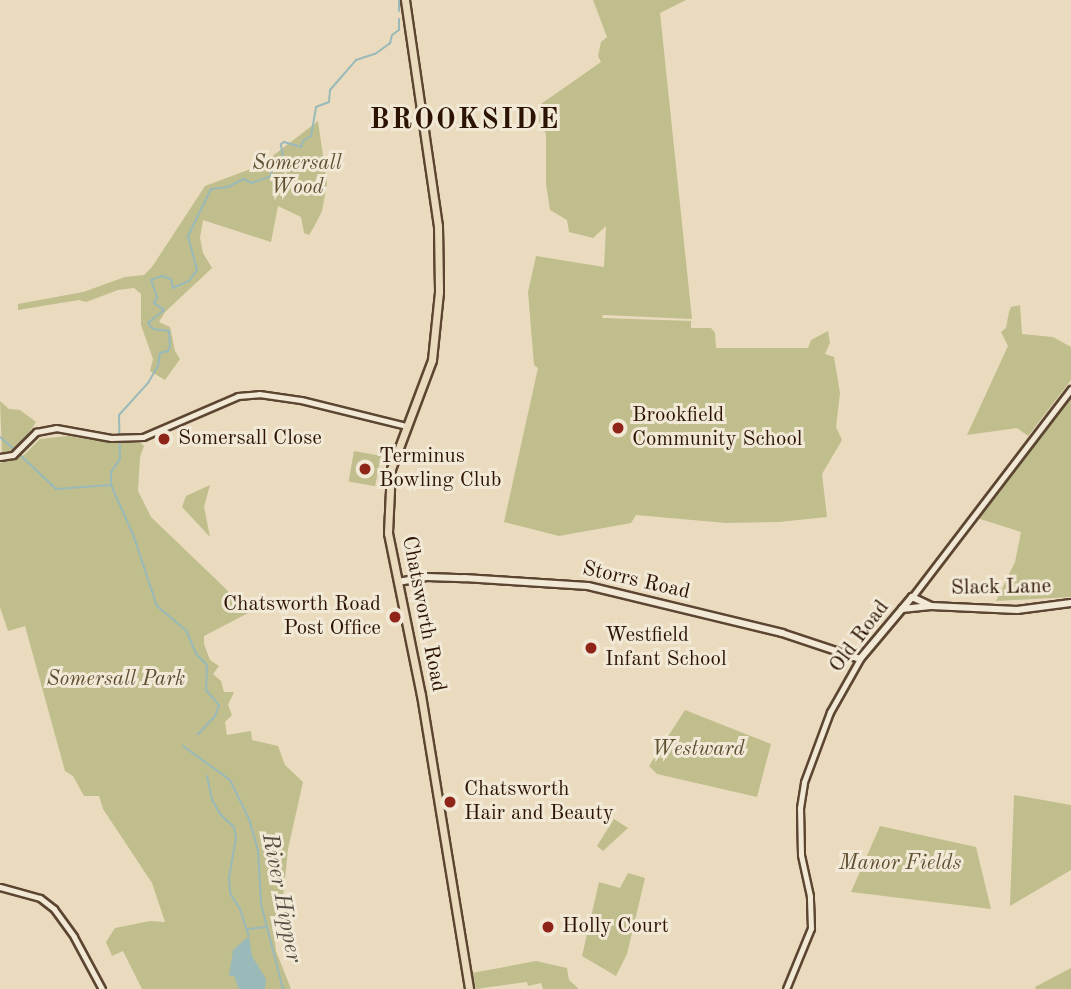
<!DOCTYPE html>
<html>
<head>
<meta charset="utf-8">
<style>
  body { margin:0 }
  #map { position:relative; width:1071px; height:989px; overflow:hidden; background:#eadbbe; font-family:"Old Standard TT",serif }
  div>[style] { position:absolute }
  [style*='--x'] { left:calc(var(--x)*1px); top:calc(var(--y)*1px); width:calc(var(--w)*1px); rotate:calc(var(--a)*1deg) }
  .green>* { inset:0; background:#bfbe8c; transform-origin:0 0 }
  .water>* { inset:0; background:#9ab9b9 }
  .stream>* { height:2px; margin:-1px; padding:0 1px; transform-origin:1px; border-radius:1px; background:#9ab9b9 }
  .roads { filter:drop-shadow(2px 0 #5c4531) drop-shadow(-2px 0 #5c4531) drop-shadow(0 2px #5c4531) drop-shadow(0 -2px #5c4531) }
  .tertiary>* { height:5px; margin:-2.5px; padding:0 2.5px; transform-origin:2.5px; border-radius:2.5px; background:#f1e8d5 }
  .secondary>* { height:6px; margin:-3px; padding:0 3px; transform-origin:3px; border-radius:3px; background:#f1e8d5 }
  .trunk>* { height:7px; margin:-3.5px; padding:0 3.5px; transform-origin:3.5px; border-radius:3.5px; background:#eadbbe }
  .dots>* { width:19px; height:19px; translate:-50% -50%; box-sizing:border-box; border:4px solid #f1e8d5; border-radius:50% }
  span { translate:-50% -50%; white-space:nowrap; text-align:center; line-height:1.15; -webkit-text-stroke:6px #f1e8d5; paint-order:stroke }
  .park-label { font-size:21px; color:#5f4f32; font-style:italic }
  .poi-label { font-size:21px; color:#2c1302 }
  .left { translate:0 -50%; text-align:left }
  .right { translate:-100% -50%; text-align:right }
  .street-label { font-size:21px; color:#2c1302 }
  .water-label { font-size:23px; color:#524d42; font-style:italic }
  .district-label { font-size:28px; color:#2c1302; font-weight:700; letter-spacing:2px }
</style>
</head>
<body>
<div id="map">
  <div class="green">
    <div style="clip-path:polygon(593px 0,686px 0,660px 13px,692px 319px,603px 315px,602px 318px,691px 321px,691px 328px,711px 328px,715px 333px,716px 348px,808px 348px,811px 340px,828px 331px,830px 343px,825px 354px,834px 357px,840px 393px,836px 427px,842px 440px,822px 474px,827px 517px,779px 522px,726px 523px,636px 515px,631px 523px,559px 536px,504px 522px,538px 368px,534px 365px,528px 292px,536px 256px,604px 267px,606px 226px,593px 238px,569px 232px,567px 220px,550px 210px,546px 184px,546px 134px,539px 121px,541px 104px,601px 62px,598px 56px,601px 42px,607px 37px)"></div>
    <div style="clip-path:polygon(318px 121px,327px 184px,322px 211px,314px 227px,309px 235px,304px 233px,301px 217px,278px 206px,271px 242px,203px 220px,200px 238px,203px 253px,212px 268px,165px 312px,159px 322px,170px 327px,175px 351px,180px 359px,165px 380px,150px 371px,153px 359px,141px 325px,141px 294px,134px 288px,118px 290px,86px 302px,79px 300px,18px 310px,18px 304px,83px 292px,125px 277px,144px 275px,152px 267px,205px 186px,261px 165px)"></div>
    <div style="clip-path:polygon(1020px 305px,1022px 334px,1053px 337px,1071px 347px,1071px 380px,1028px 436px,1017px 428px,967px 435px,1008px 346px,1001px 332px,1006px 328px,1009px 312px,1011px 307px)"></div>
    <div style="clip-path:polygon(1071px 394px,1071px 597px,996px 601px,1015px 562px,1021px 532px,977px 518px)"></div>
    <div style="clip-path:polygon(0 401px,9px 409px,20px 410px,36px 422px,20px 447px,2px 454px)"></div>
    <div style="clip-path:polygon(68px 436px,112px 443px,141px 443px,144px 446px,140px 457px,138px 491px,151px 517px,226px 589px,240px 607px,249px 603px,252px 611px,204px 636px,204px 644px,210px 660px,219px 666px,213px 674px,221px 681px,224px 692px,234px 692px,228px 705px,232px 715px,225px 722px,227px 735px,251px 731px,252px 740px,278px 746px,285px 765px,303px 782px,288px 849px,282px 907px,274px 934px,276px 951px,291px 989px,142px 989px,123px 951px,112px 956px,106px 942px,115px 928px,150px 921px,165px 922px,152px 883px,103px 809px,99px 796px,84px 796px,73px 776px,65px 771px,25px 626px,8px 631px,0 607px,0 463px,24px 455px,40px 439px)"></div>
    <div style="left:354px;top:451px;width:27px;height:31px;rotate:10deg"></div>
    <div style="clip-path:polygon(210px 485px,204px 507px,210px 537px,182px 507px,186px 496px)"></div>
    <div style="clip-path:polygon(685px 710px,771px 744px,757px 797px,657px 774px,649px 766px)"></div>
    <div style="clip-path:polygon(1014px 795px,1071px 805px,1071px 870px,1010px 906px)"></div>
    <div style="clip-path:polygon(614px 819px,628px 828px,603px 851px,597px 846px)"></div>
    <div style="clip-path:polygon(880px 826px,976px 847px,991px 909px,851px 892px)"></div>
    <div style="clip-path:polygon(628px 873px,645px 878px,627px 954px,616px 976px,582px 956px,599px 882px,620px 888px)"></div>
    <div style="clip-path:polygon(536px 961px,567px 968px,569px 980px,579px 989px,543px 989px,541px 983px,528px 986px,527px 982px,476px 989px,472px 973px)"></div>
    <div style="clip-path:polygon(1071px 968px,1071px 989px,1036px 989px,1035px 987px)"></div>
  </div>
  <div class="water">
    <div style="clip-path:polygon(249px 936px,252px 956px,266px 979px,265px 989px,239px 989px,234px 976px,229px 976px,233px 950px)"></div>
  </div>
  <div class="stream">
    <div style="--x:399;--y:0;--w:11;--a:90"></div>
    <div style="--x:0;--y:437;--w:20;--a:41"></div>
    <div style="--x:19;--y:454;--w:51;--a:43.4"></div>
    <div style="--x:56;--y:489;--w:55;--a:-4.2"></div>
    <div style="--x:111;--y:485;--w:57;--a:66.1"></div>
    <div style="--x:134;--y:537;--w:73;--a:71.6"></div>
    <div style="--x:157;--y:606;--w:38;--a:40"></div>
    <div style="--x:186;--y:630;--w:26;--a:67"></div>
    <div style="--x:196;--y:654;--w:16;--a:45"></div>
    <div style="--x:207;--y:665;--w:25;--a:92"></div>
    <div style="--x:206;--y:690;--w:20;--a:49"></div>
    <div style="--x:219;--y:705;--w:12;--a:110"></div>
    <div style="--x:215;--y:716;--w:25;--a:133"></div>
    <div style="--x:111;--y:483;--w:11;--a:-90"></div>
    <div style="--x:111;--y:472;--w:16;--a:-55"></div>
    <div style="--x:120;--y:459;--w:44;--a:-91.3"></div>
    <div style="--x:119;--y:415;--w:43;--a:-47.8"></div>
    <div style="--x:148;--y:383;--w:20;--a:-60"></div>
    <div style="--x:158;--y:366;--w:13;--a:-81"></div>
    <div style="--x:160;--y:353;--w:8;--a:-14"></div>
    <div style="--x:168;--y:351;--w:5;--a:-68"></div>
    <div style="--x:170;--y:346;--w:15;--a:-94"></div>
    <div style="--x:169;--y:331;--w:16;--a:-173"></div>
    <div style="--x:153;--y:329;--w:8;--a:-130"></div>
    <div style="--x:148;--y:323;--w:21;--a:-39"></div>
    <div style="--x:164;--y:310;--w:12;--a:-145"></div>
    <div style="--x:154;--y:303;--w:7;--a:-63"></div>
    <div style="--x:157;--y:297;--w:18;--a:-109"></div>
    <div style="--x:151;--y:280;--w:12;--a:-20"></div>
    <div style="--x:162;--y:276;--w:9;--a:18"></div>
    <div style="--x:171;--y:279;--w:9;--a:77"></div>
    <div style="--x:173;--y:288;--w:17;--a:-24"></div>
    <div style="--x:189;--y:281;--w:14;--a:-54"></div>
    <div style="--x:197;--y:270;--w:35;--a:-105"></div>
    <div style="--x:188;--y:236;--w:52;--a:-63.9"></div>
    <div style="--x:211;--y:189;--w:17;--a:-7"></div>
    <div style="--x:228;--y:187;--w:17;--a:-28"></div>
    <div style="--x:243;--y:179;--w:10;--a:24"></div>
    <div style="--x:252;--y:183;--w:20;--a:-20"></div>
    <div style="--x:271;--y:176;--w:7;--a:-82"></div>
    <div style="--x:272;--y:169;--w:13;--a:-23"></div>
    <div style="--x:284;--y:164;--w:20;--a:-99"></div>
    <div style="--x:281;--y:144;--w:4;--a:-34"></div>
    <div style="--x:284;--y:142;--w:18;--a:16"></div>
    <div style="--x:301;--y:147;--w:6;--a:-72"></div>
    <div style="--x:303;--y:141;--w:9;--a:-32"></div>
    <div style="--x:311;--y:136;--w:29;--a:-80"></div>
    <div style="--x:316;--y:107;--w:14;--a:-21"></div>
    <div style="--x:329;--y:102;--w:12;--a:-85"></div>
    <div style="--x:330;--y:90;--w:40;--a:-49"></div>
    <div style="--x:356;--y:60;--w:20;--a:-18"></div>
    <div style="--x:375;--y:54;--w:19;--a:-36"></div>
    <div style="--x:390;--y:43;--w:8;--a:-76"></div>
    <div style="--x:392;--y:35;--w:9;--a:-36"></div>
    <div style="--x:399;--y:30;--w:11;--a:-90"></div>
    <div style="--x:183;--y:746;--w:58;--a:35.9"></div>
    <div style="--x:230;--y:780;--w:43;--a:64"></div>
    <div style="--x:249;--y:819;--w:32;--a:74"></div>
    <div style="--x:258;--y:850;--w:54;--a:86.8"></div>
    <div style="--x:261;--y:904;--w:88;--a:75.5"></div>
    <div style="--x:207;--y:776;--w:25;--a:78"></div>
    <div style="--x:212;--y:800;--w:16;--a:60"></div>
    <div style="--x:220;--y:814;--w:19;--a:43"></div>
    <div style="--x:234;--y:827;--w:11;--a:80"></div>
    <div style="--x:236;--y:838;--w:40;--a:100"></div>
    <div style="--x:229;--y:877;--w:16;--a:86"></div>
    <div style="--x:230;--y:893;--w:19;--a:58"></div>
    <div style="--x:240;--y:909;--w:28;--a:72"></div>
    <div style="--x:248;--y:929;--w:19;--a:-6"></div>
  </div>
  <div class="roads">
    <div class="tertiary">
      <div style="--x:0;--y:457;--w:13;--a:-9"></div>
      <div style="--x:13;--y:455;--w:33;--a:-45"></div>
      <div style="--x:36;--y:432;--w:20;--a:-11"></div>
      <div style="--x:56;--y:428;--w:56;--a:10.3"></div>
      <div style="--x:111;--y:438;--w:32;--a:-2"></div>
      <div style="--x:143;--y:437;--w:103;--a:-23.3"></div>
      <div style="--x:238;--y:396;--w:21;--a:-5"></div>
      <div style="--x:259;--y:394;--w:42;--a:8.1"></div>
      <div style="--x:301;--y:400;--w:108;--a:13.9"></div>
      <div style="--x:912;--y:597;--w:262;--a:-52.6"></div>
      <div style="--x:0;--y:887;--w:41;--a:15.4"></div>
      <div style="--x:40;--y:898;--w:18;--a:38"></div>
      <div style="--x:54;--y:909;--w:34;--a:54"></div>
      <div style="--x:74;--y:937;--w:59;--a:61.7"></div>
      <div style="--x:786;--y:989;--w:66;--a:-67.7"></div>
      <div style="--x:811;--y:928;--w:32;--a:-92"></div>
      <div style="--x:810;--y:896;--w:42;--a:-102.4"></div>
      <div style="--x:801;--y:855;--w:47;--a:-91.2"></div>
      <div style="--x:800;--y:808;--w:26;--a:-81"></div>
      <div style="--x:804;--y:782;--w:75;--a:-69.6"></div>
      <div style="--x:830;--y:712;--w:61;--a:-60.5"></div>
    </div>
    <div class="secondary">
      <div style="--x:398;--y:582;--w:29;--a:-10"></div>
      <div style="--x:427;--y:577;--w:37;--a:2"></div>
      <div style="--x:464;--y:578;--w:124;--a:3.7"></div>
      <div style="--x:588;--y:586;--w:200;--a:13.6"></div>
      <div style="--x:782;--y:633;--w:82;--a:18.4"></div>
      <div style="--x:860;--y:659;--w:81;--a:-50"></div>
      <div style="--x:912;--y:597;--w:21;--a:25"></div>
      <div style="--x:902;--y:609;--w:29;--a:-6"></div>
      <div style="--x:931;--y:606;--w:86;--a:2.7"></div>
      <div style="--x:1017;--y:610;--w:54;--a:-7.4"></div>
    </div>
    <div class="trunk">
      <div style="--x:405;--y:0;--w:228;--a:81.7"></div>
      <div style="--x:438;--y:226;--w:66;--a:89.1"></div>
      <div style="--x:439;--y:292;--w:68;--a:95.9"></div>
      <div style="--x:432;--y:360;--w:116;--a:110.6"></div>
      <div style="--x:391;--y:469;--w:64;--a:92.7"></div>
      <div style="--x:388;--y:533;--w:165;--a:78.5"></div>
      <div style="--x:421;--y:695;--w:298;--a:80.7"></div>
    </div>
  </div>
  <div class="dots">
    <div style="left:618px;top:428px;background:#8f2418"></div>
    <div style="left:164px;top:439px;background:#8f2418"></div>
    <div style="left:365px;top:469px;background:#8f2418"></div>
    <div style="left:395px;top:617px;background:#8f2418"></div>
    <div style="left:591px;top:648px;background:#8f2418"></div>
    <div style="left:450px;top:802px;background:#8f2418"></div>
    <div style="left:548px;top:927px;background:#8f2418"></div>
  </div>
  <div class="park-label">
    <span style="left:297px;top:176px">Somersall<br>Wood</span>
    <span style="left:116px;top:680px">Somersall Park</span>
    <span style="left:698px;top:750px">Westward</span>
    <span style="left:900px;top:864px">Manor Fields</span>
  </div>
  <div class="poi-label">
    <span class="left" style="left:632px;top:428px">Brookfield<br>Community School</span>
    <span class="left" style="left:178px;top:439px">Somersall Close</span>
    <span class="left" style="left:379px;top:469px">Terminus<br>Bowling Club</span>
    <span class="right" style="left:381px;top:617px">Chatsworth Road<br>Post Office</span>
    <span class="left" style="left:605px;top:648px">Westfield<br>Infant School</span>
    <span class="left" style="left:464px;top:802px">Chatsworth<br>Hair and Beauty</span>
    <span class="left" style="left:562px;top:927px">Holly Court</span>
  </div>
  <div class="street-label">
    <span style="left:636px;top:581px;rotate:13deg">Storrs Road</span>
    <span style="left:1001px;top:588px;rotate:-1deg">Slack Lane</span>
    <span style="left:423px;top:614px;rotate:79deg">Chatsworth Road</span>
    <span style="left:860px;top:637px;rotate:-53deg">Old Road</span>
  </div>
  <div class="water-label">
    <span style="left:281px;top:898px;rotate:79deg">River Hipper</span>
  </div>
  <div class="district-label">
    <span style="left:465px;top:121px">BROOKSIDE</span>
  </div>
</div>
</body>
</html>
